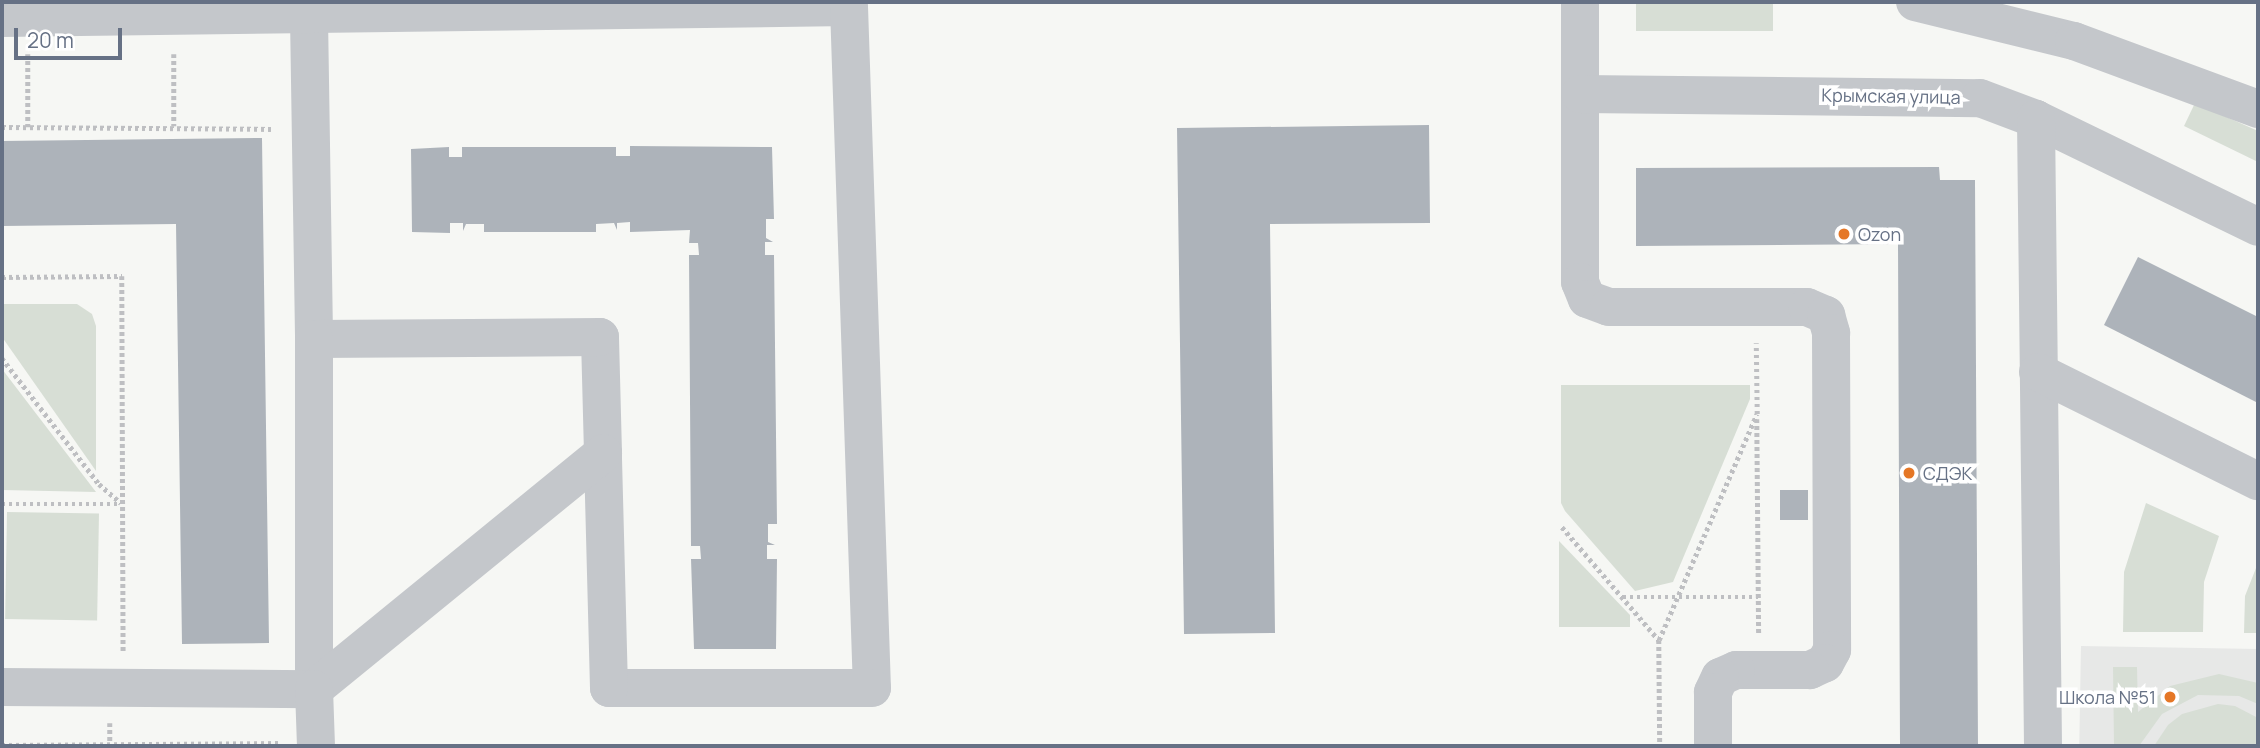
<!DOCTYPE html>
<html>
<head>
<meta charset="utf-8">
<style>
  body { margin:0 }
  #map { position:relative; width:2260px; height:748px; overflow:hidden; background:#f6f7f4; font-family:Manrope,sans-serif }
  div>[style] { position:absolute }
  [style*='--x'] { left:calc(var(--x)*1px); top:calc(var(--y)*1px); width:calc(var(--w)*1px); rotate:calc(var(--a)*1deg) }
  .built>* { inset:0; background:#e7e8e7; transform-origin:0 0 }
  .green>* { inset:0; background:#d7ded5; transform-origin:0 0 }
  .building>* { inset:0; background:#adb3ba; transform-origin:0 0 }
  .path>* { height:4.5px; margin-top:-2.25px; transform-origin:0; background:repeating-linear-gradient(90deg,#bebfc2 0 3.5px,transparent 0 7px) }
  .minor>* { height:38px; margin:-19px; padding:0 19px; transform-origin:19px; border-radius:19px; background:#c4c7cb }
  .dots>* { width:19px; height:19px; translate:-50% -50%; box-sizing:border-box; border:4px solid #fff; border-radius:50% }
  span { translate:-50% -50%; white-space:nowrap; text-align:center; line-height:1.15; -webkit-text-stroke:7px #fff; paint-order:stroke }
  .street-label { font-size:18px; color:#667185 }
  .poi-label { font-size:18px; color:#667185 }
  .left { translate:0 -50%; text-align:left }
  .right { translate:-100% -50%; text-align:right }
  .frame { position:absolute; inset:0; border:4px solid #667185; pointer-events:none }
  .scale { position:absolute; left:14px; top:28px; width:108px; height:32px; box-sizing:border-box; border:4px solid #667185; border-top:0; padding-left:9px; font-size:21px; line-height:24px; white-space:nowrap; color:#667185; -webkit-text-stroke:5px #fff; paint-order:stroke }
</style>
</head>
<body>
<div id="map">
  <div class="built">
    <div style="left:2081px;top:646px;width:177px;height:100px;rotate:1deg"></div>
  </div>
  <div class="green">
    <div style="left:1636px;top:2px;width:137px;height:29px"></div>
    <div style="clip-path:polygon(2195px 103px,2258px 131px,2258px 162px,2184px 126px)"></div>
    <div style="clip-path:polygon(2px 304px,77px 304px,92px 314px,96px 326px,96px 471px,2px 337px)"></div>
    <div style="clip-path:polygon(2px 369px,96px 492px,2px 490px)"></div>
    <div style="clip-path:polygon(1561px 385px,1750px 385px,1750px 399px,1673px 582px,1635px 591px,1565px 511px,1561px 503px)"></div>
    <div style="clip-path:polygon(2146px 503px,2219px 536px,2204px 582px,2203px 632px,2123px 632px,2124px 572px)"></div>
    <div style="left:7px;top:512px;width:92px;height:107px;rotate:1deg"></div>
    <div style="clip-path:polygon(1559px 541px,1630px 615px,1630px 627px,1559px 627px)"></div>
    <div style="clip-path:polygon(2258px 563px,2258px 633px,2244px 633px,2245px 596px)"></div>
    <div style="clip-path:polygon(2113px 667px,2137px 667px,2138px 712px,2170px 686px,2219px 674px,2258px 683px,2258px 704px,2239px 696px,2198px 695px,2162px 714px,2139px 746px,2114px 746px)"></div>
    <div style="clip-path:polygon(2218px 704px,2235px 706px,2258px 718px,2258px 746px,2154px 746px,2168px 725px,2182px 714px)"></div>
  </div>
  <div class="building">
    <div style="clip-path:polygon(1429px 125px,1430px 223px,1270px 224px,1275px 633px,1184px 634px,1177px 128px)"></div>
    <div style="clip-path:polygon(262px 138px,269px 643px,182px 644px,176px 224px,2px 226px,2px 141px)"></div>
    <div style="clip-path:polygon(630px 146px,772px 147px,774px 219px,766px 219px,766px 238px,773px 242px,765px 242px,765px 255px,774px 255px,777px 524px,768px 524px,768px 542px,775px 545px,767px 545px,767px 559px,777px 559px,776px 649px,694px 649px,691px 559px,701px 559px,700px 546px,691px 546px,689px 255px,699px 255px,698px 243px,689px 243px,690px 230px,630px 232px,630px 222px,617px 223px,617px 230px,614px 223px,596px 224px,596px 232px,484px 232px,484px 224px,466px 224px,463px 231px,463px 223px,450px 223px,450px 233px,412px 232px,411px 149px,449px 147px,449px 157px,462px 157px,462px 147px,616px 147px,616px 156px,630px 156px)"></div>
    <div style="clip-path:polygon(1939px 167px,1940px 180px,1975px 180px,1978px 746px,1900px 746px,1898px 244px,1636px 246px,1636px 168px)"></div>
    <div style="clip-path:polygon(2138px 257px,2258px 317px,2258px 403px,2104px 325px)"></div>
    <div style="left:1780px;top:490px;width:28px;height:30px"></div>
  </div>
  <div class="path">
    <div style="--x:28;--y:54;--w:73;--a:90"></div>
    <div style="--x:174;--y:54;--w:72;--a:90"></div>
    <div style="--x:2;--y:127;--w:269;--a:0.4"></div>
    <div style="--x:2;--y:277;--w:120;--a:-0.5"></div>
    <div style="--x:122;--y:276;--w:376;--a:89.8"></div>
    <div style="--x:2;--y:358;--w:159;--a:52.4"></div>
    <div style="--x:99;--y:484;--w:29;--a:41"></div>
    <div style="--x:1757;--y:419;--w:215;--a:89.5"></div>
    <div style="--x:2;--y:504;--w:118;--a:0"></div>
    <div style="--x:1562;--y:527;--w:149;--a:49.4"></div>
    <div style="--x:1659;--y:640;--w:106;--a:89.5"></div>
    <div style="--x:1623;--y:597;--w:135;--a:0"></div>
    <div style="--x:1659;--y:640;--w:246;--a:-66.6"></div>
    <div style="--x:1757;--y:414;--w:71;--a:-90.8"></div>
    <div style="--x:110;--y:723;--w:23;--a:90"></div>
    <div style="--x:2;--y:745;--w:279;--a:-0.4"></div>
  </div>
  <div class="minor">
    <div style="--x:1580;--y:2;--w:280;--a:90"></div>
    <div style="--x:1580;--y:282;--w:18;--a:68"></div>
    <div style="--x:1587;--y:299;--w:23;--a:20"></div>
    <div style="--x:1609;--y:307;--w:198;--a:0"></div>
    <div style="--x:1807;--y:307;--w:21;--a:23"></div>
    <div style="--x:1826;--y:315;--w:19;--a:74"></div>
    <div style="--x:1831;--y:333;--w:317;--a:89.8"></div>
    <div style="--x:1832;--y:650;--w:15;--a:118"></div>
    <div style="--x:1825;--y:663;--w:17;--a:155"></div>
    <div style="--x:1810;--y:670;--w:74;--a:180"></div>
    <div style="--x:1736;--y:670;--w:17;--a:156"></div>
    <div style="--x:1720;--y:677;--w:17;--a:115"></div>
    <div style="--x:1713;--y:692;--w:54;--a:90"></div>
    <div style="--x:1915;--y:2;--w:164;--a:13.8"></div>
    <div style="--x:2074;--y:41;--w:196;--a:20.3"></div>
    <div style="--x:309;--y:17;--w:322;--a:89.1"></div>
    <div style="--x:2;--y:18;--w:847;--a:-0.74"></div>
    <div style="--x:849;--y:7;--w:681;--a:88.07"></div>
    <div style="--x:872;--y:688;--w:263;--a:180"></div>
    <div style="--x:609;--y:688;--w:235;--a:-91.5"></div>
    <div style="--x:603;--y:453;--w:116;--a:-91.5"></div>
    <div style="--x:600;--y:337;--w:286;--a:179.6"></div>
    <div style="--x:314;--y:339;--w:350;--a:90"></div>
    <div style="--x:314;--y:689;--w:373;--a:-39.2"></div>
    <div style="--x:1580;--y:94;--w:400;--a:0.6"></div>
    <div style="--x:1980;--y:98;--w:60;--a:20.6"></div>
    <div style="--x:2036;--y:119;--w:247;--a:25.9"></div>
    <div style="--x:2036;--y:119;--w:627;--a:89.36"></div>
    <div style="--x:2038;--y:372;--w:246;--a:26.4"></div>
    <div style="--x:2;--y:687;--w:312;--a:0.4"></div>
    <div style="--x:314;--y:689;--w:57;--a:88"></div>
  </div>
  <div class="dots">
    <div style="left:1844px;top:234px;background:#e57726"></div>
    <div style="left:1909px;top:473px;background:#e57726"></div>
    <div style="left:2170px;top:697px;background:#e57726"></div>
  </div>
  <div class="street-label">
    <span style="left:1891px;top:96px;rotate:1deg">Крымская улица</span>
  </div>
  <div class="poi-label">
    <span class="left" style="left:1858px;top:234px">Ozon</span>
    <span class="left" style="left:1923px;top:473px">СДЭК</span>
    <span class="right" style="left:2156px;top:697px">Школа №51</span>
  </div>
  <div class="frame"></div>
  <div class="scale">20 m</div>
</div>
</body>
</html>
